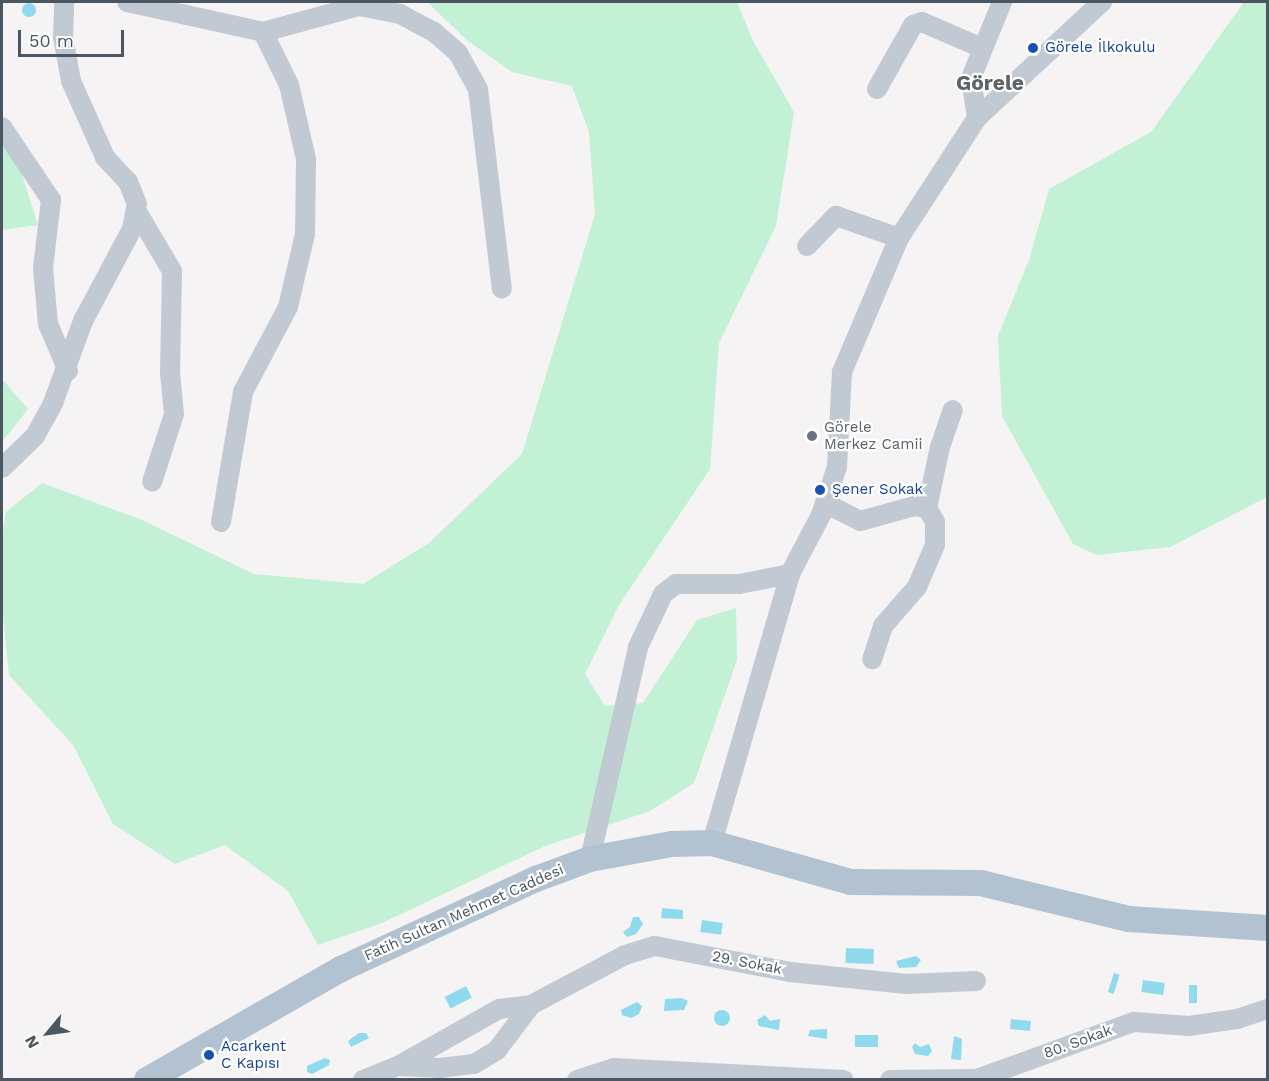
<!DOCTYPE html>
<html>
<head>
<meta charset="utf-8">
<style>
  body { margin:0 }
  #map { position:relative; width:1269px; height:1081px; overflow:hidden; background:#f5f3f3; font-family:"Work Sans",sans-serif }
  div>[style] { position:absolute }
  [style*='--x'] { left:calc(var(--x)*1px); top:calc(var(--y)*1px); width:calc(var(--w)*1px); rotate:calc(var(--a)*1deg) }
  .green>* { inset:0; background:#c3f1d5 }
  .water>* { inset:0; background:#90daee; transform-origin:0 0 }
  .round { border-radius:50% }
  .minor>* { height:20px; margin:-10px; padding:0 10px; transform-origin:10px; border-radius:10px; background:#c1cad2 }
  .major>* { height:26px; margin:-13px; padding:0 13px; transform-origin:13px; border-radius:13px; background:#b3c2d1 }
  .dots>* { width:16px; height:16px; translate:-50% -50%; box-sizing:border-box; border:3px solid #fff; border-radius:50% }
  span { translate:-50% -50%; white-space:nowrap; text-align:center; line-height:1.15; -webkit-text-stroke:4.5px #fff; paint-order:stroke }
  .transit-label { font-size:15px; color:#164399 }
  .left { translate:0 -50%; text-align:left }
  .worship-label { font-size:15px; color:#5b616d }
  .street-label { font-size:15px; color:#4a5661 }
  .district-label { font-size:21px; color:#5f6368; font-weight:700 }
  .frame { position:absolute; inset:0; border:3px solid #4a5661; pointer-events:none }
  .north { position:absolute; left:18px; top:1003px; width:60px; height:60px; -webkit-text-stroke:4px #fff; paint-order:stroke; rotate:241deg; font-size:16px; font-weight:700; line-height:24px; text-align:center; color:#4a5661 }
  .north::after { content:''; display:block; margin:auto; width:21px; height:27px; background:#4a5661; clip-path:polygon(50% 0,100% 100%,50% 72%,0 100%) }
  .scale { position:absolute; left:18px; top:30px; width:106px; height:27px; box-sizing:border-box; border:3px solid #4a5661; border-top:0; padding-left:8px; font-size:18px; line-height:21px; white-space:nowrap; color:#4a5661; -webkit-text-stroke:4px #fff; paint-order:stroke }
</style>
</head>
<body>
<div id="map">
  <div class="green">
    <div style="clip-path:polygon(427px 2px,737px 2px,753px 41px,794px 112px,776px 226px,719px 343px,710px 469px,619px 605px,585px 674px,605px 706px,643px 703px,697px 620px,736px 608px,737px 660px,694px 783px,650px 811px,545px 846px,382px 923px,318px 945px,288px 891px,225px 845px,175px 864px,113px 824px,73px 745px,9px 675px,2px 607px,2px 537px,6px 512px,42px 483px,142px 520px,254px 574px,363px 584px,429px 543px,522px 454px,595px 214px,589px 132px,572px 86px,512px 72px,468px 41px)"></div>
    <div style="clip-path:polygon(1244px 2px,1268px 2px,1267px 497px,1170px 547px,1097px 555px,1073px 544px,1002px 416px,998px 336px,1029px 260px,1049px 189px,1151px 132px)"></div>
    <div style="clip-path:polygon(2px 132px,16px 156px,38px 225px,2px 230px)"></div>
    <div style="clip-path:polygon(2px 379px,28px 409px,2px 442px)"></div>
  </div>
  <div class="water">
    <div class="round" style="left:22px;top:3px;width:14px;height:14px"></div>
    <div style="clip-path:polygon(662px 908px,683px 910px,683px 919px,661px 918px)"></div>
    <div style="clip-path:polygon(633px 917px,639px 917px,643px 924px,636px 934px,627px 937px,623px 932px,630px 927px)"></div>
    <div style="left:702px;top:920px;width:21px;height:12px;rotate:8deg"></div>
    <div style="left:846px;top:948px;width:28px;height:15px;rotate:2deg"></div>
    <div style="clip-path:polygon(916px 956px,921px 960px,916px 967px,899px 968px,896px 961px)"></div>
    <div style="left:1114px;top:973px;width:6px;height:20px;rotate:18deg"></div>
    <div style="left:1143px;top:980px;width:22px;height:12px;rotate:8deg"></div>
    <div style="left:1189px;top:985px;width:8px;height:18px"></div>
    <div style="left:466px;top:986px;width:13px;height:24px;rotate:63deg"></div>
    <div style="clip-path:polygon(682px 998px,688px 1001px,684px 1010px,664px 1011px,665px 999px)"></div>
    <div style="clip-path:polygon(637px 1002px,642px 1006px,639px 1014px,631px 1018px,622px 1015px,621px 1010px)"></div>
    <div class="round" style="left:714px;top:1010px;width:16px;height:16px"></div>
    <div style="clip-path:polygon(765px 1015px,770px 1021px,780px 1019px,779px 1030px,759px 1026px,757px 1020px)"></div>
    <div style="left:1011px;top:1019px;width:20px;height:10px;rotate:6deg"></div>
    <div style="clip-path:polygon(827px 1029px,827px 1039px,808px 1036px,810px 1030px)"></div>
    <div style="clip-path:polygon(359px 1033px,366px 1033px,369px 1038px,351px 1047px,348px 1041px)"></div>
    <div style="left:855px;top:1035px;width:23px;height:12px"></div>
    <div style="clip-path:polygon(954px 1036px,962px 1039px,961px 1060px,951px 1059px)"></div>
    <div style="clip-path:polygon(915px 1043px,920px 1047px,929px 1044px,932px 1051px,928px 1056px,915px 1054px,912px 1047px)"></div>
    <div style="clip-path:polygon(325px 1058px,330px 1060px,329px 1065px,312px 1074px,307px 1072px,307px 1066px)"></div>
  </div>
  <div class="minor">
    <div style="--x:127;--y:2;--w:139;--a:12.4"></div>
    <div style="--x:263;--y:32;--w:99;--a:-15.2"></div>
    <div style="--x:359;--y:6;--w:42;--a:11"></div>
    <div style="--x:400;--y:14;--w:38;--a:28"></div>
    <div style="--x:434;--y:32;--w:32;--a:41"></div>
    <div style="--x:458;--y:53;--w:41;--a:60.9"></div>
    <div style="--x:478;--y:89;--w:201;--a:83.2"></div>
    <div style="--x:877;--y:89;--w:73;--a:-60.6"></div>
    <div style="--x:913;--y:25;--w:9;--a:-18"></div>
    <div style="--x:922;--y:22;--w:65;--a:23.4"></div>
    <div style="--x:977;--y:118;--w:40;--a:-98.5"></div>
    <div style="--x:971;--y:78;--w:82;--a:-67.8"></div>
    <div style="--x:2;--y:127;--w:88;--a:56.1"></div>
    <div style="--x:51;--y:200;--w:68;--a:96.7"></div>
    <div style="--x:43;--y:268;--w:56;--a:84.9"></div>
    <div style="--x:48;--y:324;--w:51;--a:66.9"></div>
    <div style="--x:136;--y:210;--w:71;--a:59.5"></div>
    <div style="--x:172;--y:271;--w:101;--a:91.1"></div>
    <div style="--x:170;--y:372;--w:42;--a:84.6"></div>
    <div style="--x:174;--y:414;--w:71;--a:107.9"></div>
    <div style="--x:807;--y:246;--w:42;--a:-46"></div>
    <div style="--x:836;--y:216;--w:67;--a:19.2"></div>
    <div style="--x:2;--y:468;--w:46;--a:-44.1"></div>
    <div style="--x:35;--y:436;--w:38;--a:-61"></div>
    <div style="--x:53;--y:403;--w:87;--a:-69.9"></div>
    <div style="--x:83;--y:321;--w:104;--a:-62"></div>
    <div style="--x:132;--y:229;--w:25;--a:-79"></div>
    <div style="--x:137;--y:204;--w:24;--a:-112"></div>
    <div style="--x:128;--y:182;--w:34;--a:-133"></div>
    <div style="--x:105;--y:157;--w:83;--a:-114.1"></div>
    <div style="--x:71;--y:81;--w:45;--a:-100.3"></div>
    <div style="--x:63;--y:37;--w:35;--a:-88"></div>
    <div style="--x:825;--y:503;--w:39;--a:27"></div>
    <div style="--x:860;--y:521;--w:56;--a:-15.5"></div>
    <div style="--x:914;--y:506;--w:13;--a:9"></div>
    <div style="--x:927;--y:508;--w:16;--a:60"></div>
    <div style="--x:935;--y:522;--w:23;--a:90"></div>
    <div style="--x:935;--y:545;--w:46;--a:113.2"></div>
    <div style="--x:917;--y:587;--w:52;--a:131.1"></div>
    <div style="--x:883;--y:626;--w:35;--a:108"></div>
    <div style="--x:927;--y:508;--w:62;--a:-78"></div>
    <div style="--x:940;--y:447;--w:39;--a:-71"></div>
    <div style="--x:221;--y:522;--w:132;--a:-80.4"></div>
    <div style="--x:243;--y:392;--w:96;--a:-62.1"></div>
    <div style="--x:288;--y:307;--w:75;--a:-76.9"></div>
    <div style="--x:305;--y:234;--w:75;--a:-89.2"></div>
    <div style="--x:306;--y:159;--w:76;--a:-102.9"></div>
    <div style="--x:289;--y:85;--w:59;--a:-116.1"></div>
    <div style="--x:712;--y:843;--w:280;--a:-73.8"></div>
    <div style="--x:790;--y:574;--w:67;--a:-62.3"></div>
    <div style="--x:821;--y:515;--w:51;--a:-71.6"></div>
    <div style="--x:837;--y:467;--w:95;--a:-87"></div>
    <div style="--x:842;--y:372;--w:146;--a:-67"></div>
    <div style="--x:899;--y:238;--w:143;--a:-57"></div>
    <div style="--x:977;--y:118;--w:171;--a:-42.9"></div>
    <div style="--x:590;--y:859;--w:217;--a:-77.2"></div>
    <div style="--x:638;--y:647;--w:59;--a:-64.7"></div>
    <div style="--x:663;--y:594;--w:16;--a:-38"></div>
    <div style="--x:676;--y:584;--w:63;--a:0"></div>
    <div style="--x:739;--y:584;--w:52;--a:-11.1"></div>
    <div style="--x:398;--y:1066;--w:42;--a:2.7"></div>
    <div style="--x:440;--y:1068;--w:34;--a:-7"></div>
    <div style="--x:474;--y:1064;--w:27;--a:-31"></div>
    <div style="--x:497;--y:1050;--w:56;--a:-52.9"></div>
    <div style="--x:363;--y:1080;--w:38;--a:-22"></div>
    <div style="--x:398;--y:1066;--w:116;--a:-29.4"></div>
    <div style="--x:499;--y:1009;--w:32;--a:-7"></div>
    <div style="--x:531;--y:1005;--w:106;--a:-28"></div>
    <div style="--x:625;--y:955;--w:31;--a:-17"></div>
    <div style="--x:655;--y:946;--w:137;--a:10.9"></div>
    <div style="--x:790;--y:972;--w:117;--a:5.9"></div>
    <div style="--x:906;--y:984;--w:70;--a:-2.5"></div>
    <div style="--x:577;--y:1080;--w:39;--a:-18"></div>
    <div style="--x:614;--y:1068;--w:230;--a:3"></div>
    <div style="--x:890;--y:1080;--w:87;--a:-0.7"></div>
    <div style="--x:977;--y:1079;--w:167;--a:-20"></div>
    <div style="--x:1134;--y:1022;--w:55;--a:4.2"></div>
    <div style="--x:1189;--y:1026;--w:49;--a:-8.3"></div>
    <div style="--x:1237;--y:1019;--w:33;--a:-18"></div>
  </div>
  <div class="major">
    <div style="--x:147;--y:1080;--w:224;--a:-29.8"></div>
    <div style="--x:341;--y:969;--w:215;--a:-24.8"></div>
    <div style="--x:536;--y:879;--w:58;--a:-20.3"></div>
    <div style="--x:590;--y:859;--w:83;--a:-10.4"></div>
    <div style="--x:672;--y:844;--w:40;--a:-1.4"></div>
    <div style="--x:712;--y:843;--w:144;--a:15.7"></div>
    <div style="--x:851;--y:882;--w:130;--a:0.4"></div>
    <div style="--x:981;--y:883;--w:152;--a:13.7"></div>
    <div style="--x:1129;--y:919;--w:139;--a:3.7"></div>
  </div>
  <div class="dots">
    <div style="left:1033px;top:48px;background:#1a4fb4"></div>
    <div style="left:812px;top:436px;background:#6b7280"></div>
    <div style="left:820px;top:490px;background:#1a4fb4"></div>
    <div style="left:209px;top:1055px;background:#1a4fb4"></div>
  </div>
  <div class="transit-label">
    <span class="left" style="left:1045px;top:48px">Görele İlkokulu</span>
    <span class="left" style="left:832px;top:490px">Şener Sokak</span>
    <span class="left" style="left:221px;top:1055px">Acarkent<br>C Kapısı</span>
  </div>
  <div class="worship-label">
    <span class="left" style="left:824px;top:436px">Görele<br>Merkez Camii</span>
  </div>
  <div class="street-label">
    <span style="left:464px;top:913px;rotate:-24deg">Fatih Sultan Mehmet Caddesi</span>
    <span style="left:747px;top:963px;rotate:11deg">29. Sokak</span>
    <span style="left:1078px;top:1042px;rotate:-20deg">80. Sokak</span>
  </div>
  <div class="district-label">
    <span style="left:990px;top:83px">Görele</span>
  </div>
  <div class="frame"></div>
  <div class="north">N</div>
  <div class="scale">50 m</div>
</div>
</body>
</html>
